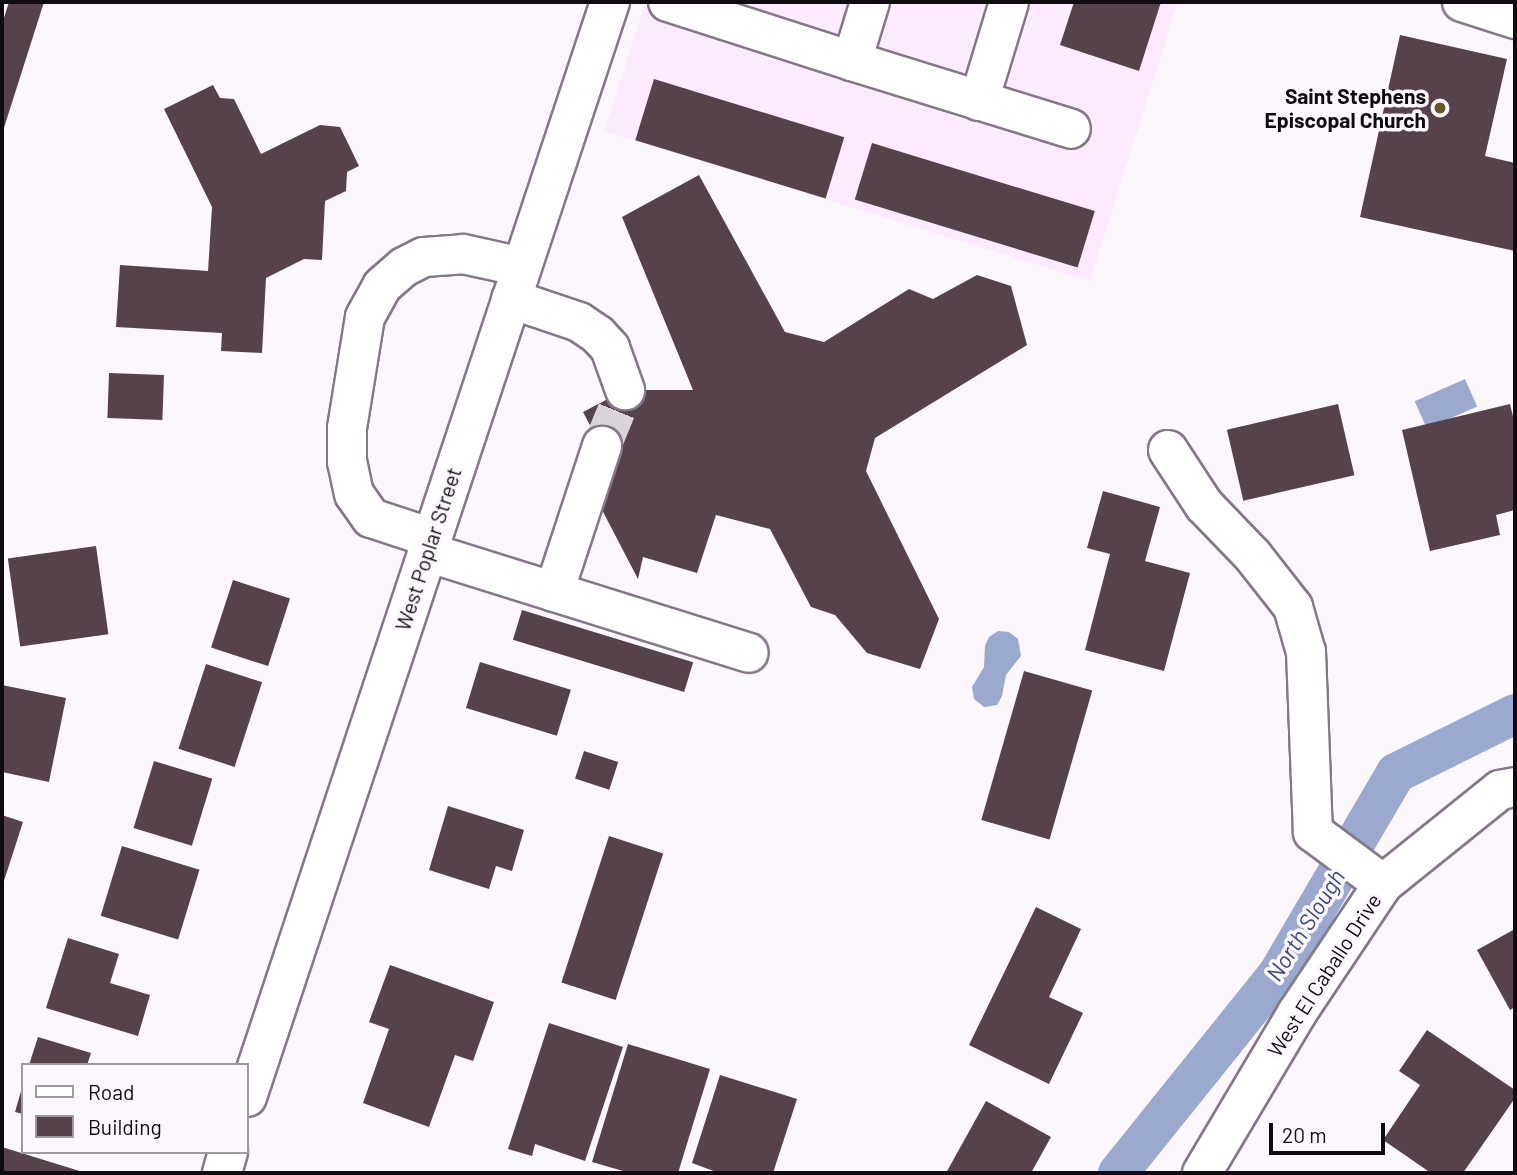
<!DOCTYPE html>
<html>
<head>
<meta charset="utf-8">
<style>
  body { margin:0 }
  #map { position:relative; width:1517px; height:1175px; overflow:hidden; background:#fcf6fd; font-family:Barlow,sans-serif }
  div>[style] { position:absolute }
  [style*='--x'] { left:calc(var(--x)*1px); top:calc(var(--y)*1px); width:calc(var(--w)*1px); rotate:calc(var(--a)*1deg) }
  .built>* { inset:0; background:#fcebff }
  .water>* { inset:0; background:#9ba9ce; transform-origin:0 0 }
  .canal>* { height:40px; margin:-20px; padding:0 20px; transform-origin:20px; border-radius:20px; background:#9ba9ce }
  .building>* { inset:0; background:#55424b; transform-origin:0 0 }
  .minor-tunnel>* { height:38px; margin-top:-19px; transform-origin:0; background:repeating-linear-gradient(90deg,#d9d3da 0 38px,transparent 0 57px) }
  .roads { filter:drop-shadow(2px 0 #857788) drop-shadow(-2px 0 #857788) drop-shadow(0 2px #857788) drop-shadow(0 -2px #857788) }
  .minor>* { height:38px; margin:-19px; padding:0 19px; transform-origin:19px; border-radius:19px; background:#fff }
  .dots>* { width:19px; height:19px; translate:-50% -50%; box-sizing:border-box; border:4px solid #fcf6fd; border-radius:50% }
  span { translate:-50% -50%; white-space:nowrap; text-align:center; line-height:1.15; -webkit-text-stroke:7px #fcf6fd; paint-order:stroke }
  .poi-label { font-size:21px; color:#100b11; font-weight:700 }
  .right { translate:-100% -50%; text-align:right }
  .street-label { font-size:21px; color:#100b11 }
  .water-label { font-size:23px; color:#38497b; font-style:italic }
  .frame { position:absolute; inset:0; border:4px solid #100b11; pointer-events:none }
  .legend { position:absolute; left:21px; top:1063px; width:228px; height:91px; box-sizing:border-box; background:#fcf6fd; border:2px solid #9e989f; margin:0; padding:9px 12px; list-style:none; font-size:21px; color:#100b11 }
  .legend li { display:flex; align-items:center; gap:14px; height:35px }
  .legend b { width:35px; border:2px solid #9e989f }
  .scale { position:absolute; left:1269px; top:1123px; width:116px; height:32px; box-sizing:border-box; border:4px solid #100b11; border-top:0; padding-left:9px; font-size:21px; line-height:24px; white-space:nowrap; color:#100b11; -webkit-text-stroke:5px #fcf6fd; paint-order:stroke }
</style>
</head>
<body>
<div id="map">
  <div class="built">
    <div style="clip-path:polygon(646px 2px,1178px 2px,1090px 281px,604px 131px)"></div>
  </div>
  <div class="water">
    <div style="left:1465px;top:379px;width:30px;height:55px;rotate:66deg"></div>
    <div style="clip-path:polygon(998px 631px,1009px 632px,1018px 639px,1021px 656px,1006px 675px,1002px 696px,997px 705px,984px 707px,974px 699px,972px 687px,984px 667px,985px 646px,989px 637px)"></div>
  </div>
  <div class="canal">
    <div style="--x:1118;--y:1173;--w:255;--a:-51.2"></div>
    <div style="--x:1278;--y:974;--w:233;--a:-59.6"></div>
    <div style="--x:1396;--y:773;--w:133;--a:-26.4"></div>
  </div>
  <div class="building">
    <div style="clip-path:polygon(9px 2px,44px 2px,2px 134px,2px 24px)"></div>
    <div style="clip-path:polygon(1074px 2px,1161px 2px,1139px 71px,1060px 45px)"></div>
    <div style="clip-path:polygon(1400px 35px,1507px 59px,1485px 156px,1515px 163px,1515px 251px,1360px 217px)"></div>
    <div style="left:654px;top:79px;width:199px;height:64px;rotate:17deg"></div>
    <div style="clip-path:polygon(213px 85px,220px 98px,234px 99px,261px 154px,320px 125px,340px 127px,359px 166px,347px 172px,346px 191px,325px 201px,322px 260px,304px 259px,266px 278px,262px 353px,221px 351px,222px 333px,116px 327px,120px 265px,208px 271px,212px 207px,164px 109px)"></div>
    <div style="left:872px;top:143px;width:233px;height:59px;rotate:17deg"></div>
    <div style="clip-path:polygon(699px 175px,785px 332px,824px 342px,909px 289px,933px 299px,977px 275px,1011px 286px,1027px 345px,875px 438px,866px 471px,939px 619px,920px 669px,867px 653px,835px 615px,811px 607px,770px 529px,716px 515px,697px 573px,643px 557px,638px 579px,600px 506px,612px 467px,583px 412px,625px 390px,693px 390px,622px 217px)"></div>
    <div style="left:109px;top:373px;width:55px;height:45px;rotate:2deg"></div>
    <div style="left:1338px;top:404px;width:73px;height:114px;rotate:77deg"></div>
    <div style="clip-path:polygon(1510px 404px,1515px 425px,1515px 510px,1496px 515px,1500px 535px,1430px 551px,1402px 430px)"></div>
    <div style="clip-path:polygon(1103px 491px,1160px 507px,1145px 561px,1190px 573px,1164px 671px,1085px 650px,1110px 554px,1087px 548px)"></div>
    <div style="left:96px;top:546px;width:89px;height:89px;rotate:82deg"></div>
    <div style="left:233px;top:580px;width:60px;height:71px;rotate:18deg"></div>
    <div style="left:522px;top:610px;width:179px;height:31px;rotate:17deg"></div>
    <div style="left:480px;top:662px;width:95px;height:48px;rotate:17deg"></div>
    <div style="left:206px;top:664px;width:59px;height:89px;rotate:18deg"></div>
    <div style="left:1024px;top:671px;width:71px;height:155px;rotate:16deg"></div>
    <div style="clip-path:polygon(2px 685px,66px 698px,49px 782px,2px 772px)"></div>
    <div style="left:584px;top:751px;width:36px;height:29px;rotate:18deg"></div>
    <div style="left:154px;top:761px;width:61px;height:70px;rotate:17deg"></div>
    <div style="clip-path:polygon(448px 806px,524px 830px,512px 871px,496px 866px,489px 889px,429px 870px)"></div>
    <div style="clip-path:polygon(2px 815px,23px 822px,2px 887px)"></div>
    <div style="left:609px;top:836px;width:57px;height:154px;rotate:18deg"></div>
    <div style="left:122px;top:846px;width:81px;height:73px;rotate:17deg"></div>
    <div style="clip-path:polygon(1036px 907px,1081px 929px,1049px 997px,1083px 1013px,1049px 1084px,969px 1045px)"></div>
    <div style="clip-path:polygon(1515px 929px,1515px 1007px,1510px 1010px,1477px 950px)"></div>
    <div style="clip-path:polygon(68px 938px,119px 954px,110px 983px,150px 995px,138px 1036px,46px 1008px)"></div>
    <div style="clip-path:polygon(390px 965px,494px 1002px,473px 1061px,455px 1055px,429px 1127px,363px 1103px,389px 1029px,369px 1022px)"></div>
    <div style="clip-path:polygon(549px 1023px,623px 1047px,585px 1161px,535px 1144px,532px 1156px,508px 1149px)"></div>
    <div style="clip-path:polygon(1427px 1030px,1515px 1090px,1515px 1098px,1463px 1173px,1431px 1173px,1383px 1140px,1420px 1085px,1399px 1071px)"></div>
    <div style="clip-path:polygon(38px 1037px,91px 1053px,87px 1065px,29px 1065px)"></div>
    <div style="clip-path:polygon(628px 1044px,710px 1069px,678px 1173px,630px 1173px,592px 1162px)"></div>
    <div style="clip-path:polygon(720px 1075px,797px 1099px,773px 1173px,719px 1173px,692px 1163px)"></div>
    <div style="clip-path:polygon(22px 1088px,23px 1088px,23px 1114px,15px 1112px)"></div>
    <div style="clip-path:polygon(986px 1101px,1051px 1137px,1031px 1173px,946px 1173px)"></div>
    <div style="clip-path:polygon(2px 1147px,86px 1173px,2px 1173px)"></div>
  </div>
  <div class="minor-tunnel">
    <div style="--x:602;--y:446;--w:61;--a:-67.7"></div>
  </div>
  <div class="roads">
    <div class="minor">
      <div style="--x:668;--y:2;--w:193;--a:17.8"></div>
      <div style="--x:870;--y:2;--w:62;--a:107"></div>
      <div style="--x:852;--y:61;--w:229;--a:17.2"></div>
      <div style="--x:1462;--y:2;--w:56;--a:17.8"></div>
      <div style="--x:979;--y:101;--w:103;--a:-73.1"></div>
      <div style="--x:511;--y:299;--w:72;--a:18.7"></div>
      <div style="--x:579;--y:322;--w:23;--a:34"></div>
      <div style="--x:598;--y:335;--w:18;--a:47"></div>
      <div style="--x:610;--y:348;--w:45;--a:70.3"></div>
      <div style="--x:1168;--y:450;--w:66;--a:56.8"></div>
      <div style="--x:1204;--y:505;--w:71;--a:46.1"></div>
      <div style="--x:1253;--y:556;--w:65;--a:51.9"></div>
      <div style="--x:1293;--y:607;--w:47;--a:73.9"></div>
      <div style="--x:1306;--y:652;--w:180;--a:87.8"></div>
      <div style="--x:1313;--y:832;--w:87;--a:36.6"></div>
      <div style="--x:432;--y:538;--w:64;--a:-161.8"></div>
      <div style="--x:371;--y:518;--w:29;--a:-125"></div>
      <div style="--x:354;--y:494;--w:33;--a:-102"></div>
      <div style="--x:347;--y:462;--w:34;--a:-90"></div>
      <div style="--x:347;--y:428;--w:112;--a:-80.8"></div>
      <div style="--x:365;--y:317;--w:35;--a:-61"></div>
      <div style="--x:382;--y:286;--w:29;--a:-41"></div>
      <div style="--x:404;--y:267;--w:22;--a:-27"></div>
      <div style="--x:424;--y:257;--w:39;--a:-4"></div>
      <div style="--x:463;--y:254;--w:60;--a:12.4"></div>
      <div style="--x:427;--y:552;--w:337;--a:17.4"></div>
      <div style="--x:554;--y:592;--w:154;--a:-71.8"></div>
      <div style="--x:247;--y:1097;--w:1154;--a:-71.66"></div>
      <div style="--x:222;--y:1173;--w:22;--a:-74"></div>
      <div style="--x:1202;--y:1173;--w:186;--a:-59.3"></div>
      <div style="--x:1297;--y:1013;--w:155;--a:-56.3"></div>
      <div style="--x:1383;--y:884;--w:150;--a:-38.8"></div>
      <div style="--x:1500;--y:790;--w:15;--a:-11"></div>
    </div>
  </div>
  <div class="dots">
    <div style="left:1440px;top:108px;background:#675724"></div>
  </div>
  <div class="poi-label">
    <span class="right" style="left:1426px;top:108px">Saint Stephens<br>Episcopal Church</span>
  </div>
  <div class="street-label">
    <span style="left:428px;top:549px;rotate:-72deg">West Poplar Street</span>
    <span style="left:1324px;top:975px;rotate:-57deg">West El Caballo Drive</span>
  </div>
  <div class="water-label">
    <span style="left:1305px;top:925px;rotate:-58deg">North Slough</span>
  </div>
  <div class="frame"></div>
  <ul class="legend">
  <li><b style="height:9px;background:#fff"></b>Road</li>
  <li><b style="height:19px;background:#55424b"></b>Building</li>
  </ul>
  <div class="scale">20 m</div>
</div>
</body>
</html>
